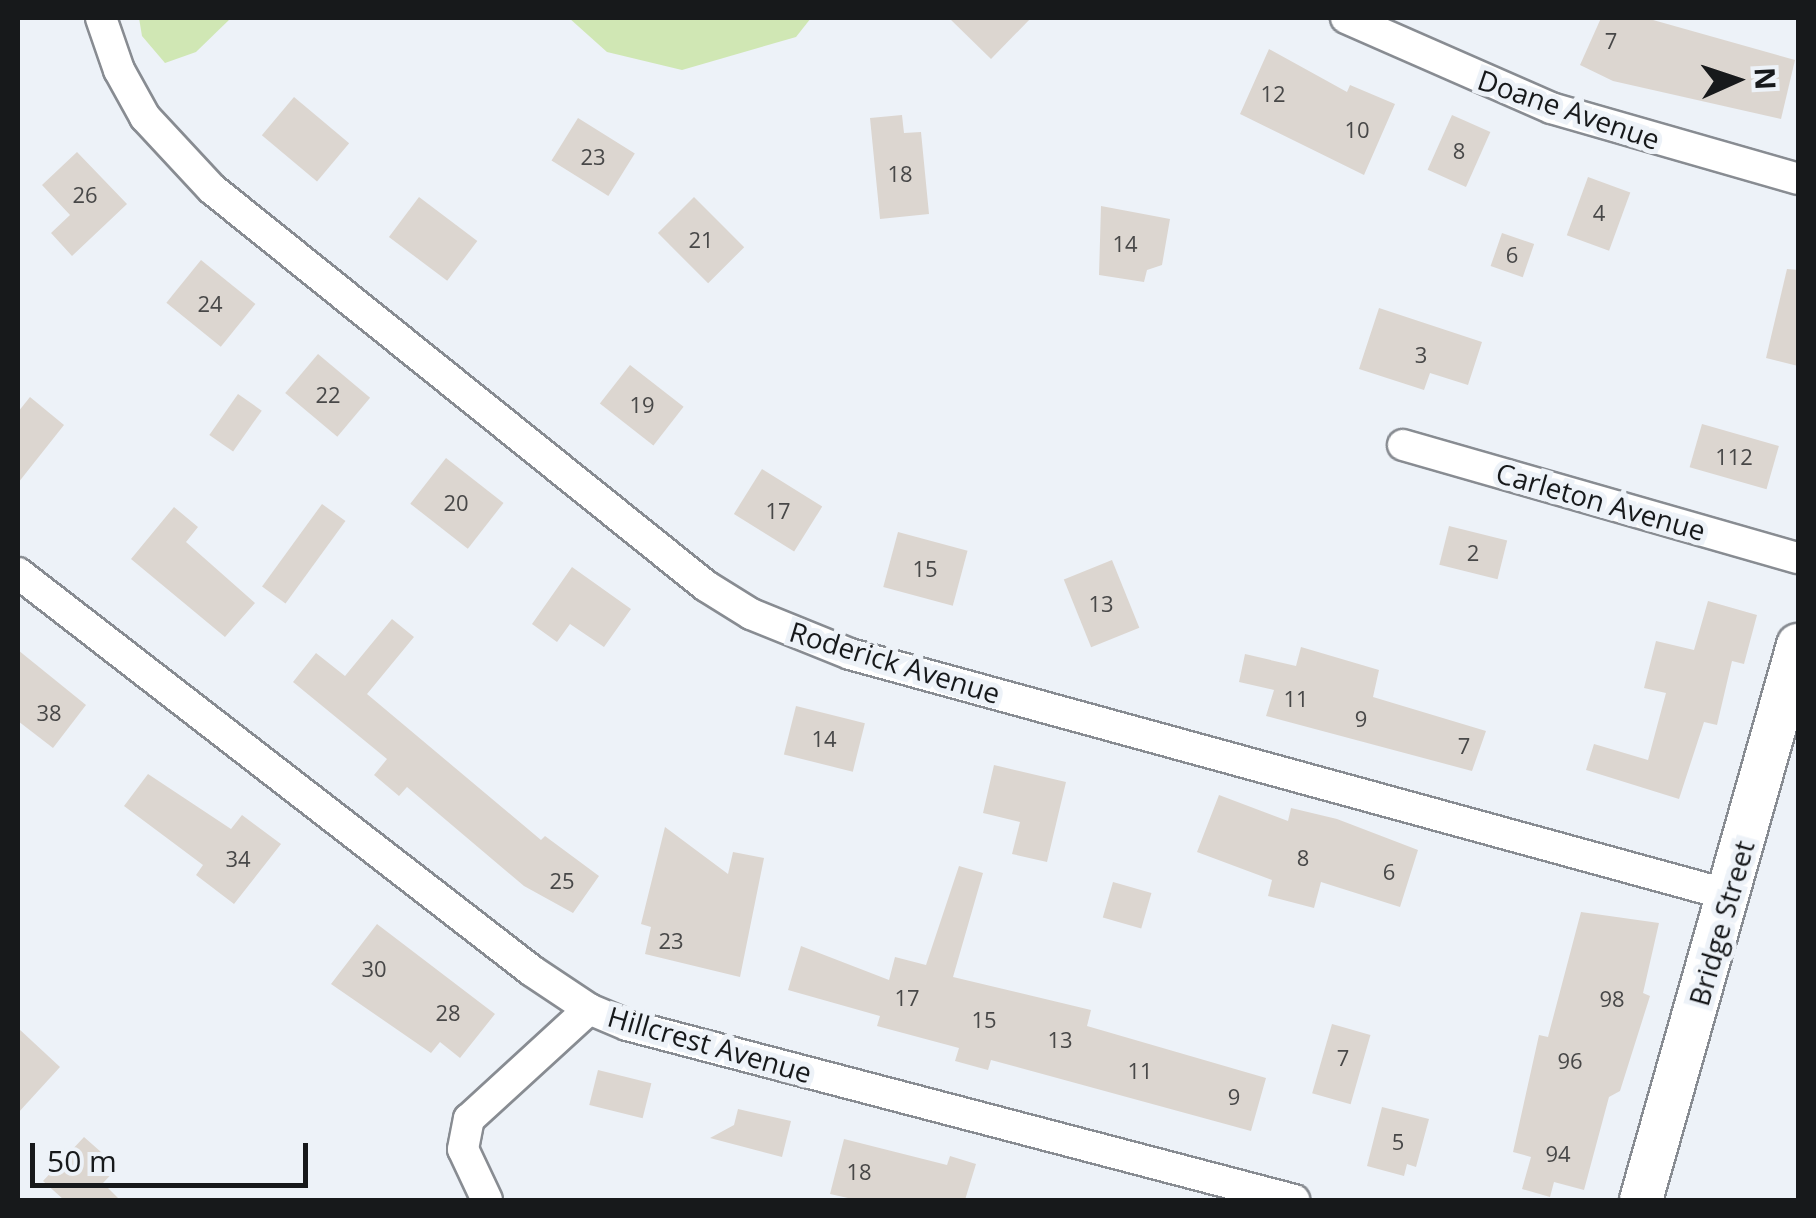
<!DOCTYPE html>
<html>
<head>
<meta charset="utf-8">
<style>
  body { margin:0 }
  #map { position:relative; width:1816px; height:1218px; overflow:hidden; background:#edf2f8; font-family:"Open Sans",sans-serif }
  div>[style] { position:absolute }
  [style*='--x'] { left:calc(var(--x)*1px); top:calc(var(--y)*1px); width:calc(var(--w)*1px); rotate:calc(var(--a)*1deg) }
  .green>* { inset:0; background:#d0e7b4 }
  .building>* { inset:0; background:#dcd6d0; transform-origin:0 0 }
  .roads { filter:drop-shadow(2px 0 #888c92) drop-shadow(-2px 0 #888c92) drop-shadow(0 2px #888c92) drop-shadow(0 -2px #888c92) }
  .minor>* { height:30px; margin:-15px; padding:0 15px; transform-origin:15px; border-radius:15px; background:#fff }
  .secondary>* { height:42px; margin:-21px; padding:0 21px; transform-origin:21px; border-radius:21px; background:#fff }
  span { translate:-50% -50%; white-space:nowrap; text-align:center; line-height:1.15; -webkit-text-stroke:10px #edf2f8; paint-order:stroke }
  .number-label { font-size:22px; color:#484848 }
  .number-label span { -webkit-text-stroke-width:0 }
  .street-label { font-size:28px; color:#17191b }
  .frame { position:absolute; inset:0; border:20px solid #17191b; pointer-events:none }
  .north { position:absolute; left:1686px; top:30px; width:100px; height:100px; -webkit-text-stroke:8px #edf2f8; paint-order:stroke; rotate:87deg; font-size:28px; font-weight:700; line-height:40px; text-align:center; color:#17191b }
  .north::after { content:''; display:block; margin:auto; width:35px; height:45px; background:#17191b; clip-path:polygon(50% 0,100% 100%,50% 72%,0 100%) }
  .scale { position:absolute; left:30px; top:1143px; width:278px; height:45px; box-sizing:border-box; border:5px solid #17191b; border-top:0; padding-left:12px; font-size:30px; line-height:35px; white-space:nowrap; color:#17191b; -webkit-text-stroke:8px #edf2f8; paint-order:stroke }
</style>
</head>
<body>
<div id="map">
  <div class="green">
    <div style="clip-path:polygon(139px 18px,231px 18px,196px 52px,165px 63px,142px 36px)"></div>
    <div style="clip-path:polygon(569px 18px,811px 18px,796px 37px,682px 70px,607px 52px)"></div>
  </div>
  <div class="building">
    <div style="clip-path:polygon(949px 18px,1031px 18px,991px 59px)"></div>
    <div style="clip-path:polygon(1601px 18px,1646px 18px,1795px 60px,1781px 119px,1613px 81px,1580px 65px)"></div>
    <div style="clip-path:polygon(1269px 49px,1347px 92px,1350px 85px,1395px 104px,1364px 175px,1240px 114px)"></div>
    <div style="left:294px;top:97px;width:72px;height:50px;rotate:40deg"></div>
    <div style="clip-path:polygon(902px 115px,904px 133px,921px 132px,929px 214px,880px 219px,870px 118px)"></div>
    <div style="left:1452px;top:115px;width:42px;height:60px;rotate:24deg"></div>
    <div style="left:578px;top:118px;width:67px;height:50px;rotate:32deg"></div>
    <div style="clip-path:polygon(77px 152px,127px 204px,72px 256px,51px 233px,70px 215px,42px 185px)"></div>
    <div style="left:1588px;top:177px;width:45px;height:62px;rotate:20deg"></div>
    <div style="left:419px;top:197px;width:73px;height:50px;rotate:37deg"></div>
    <div style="left:694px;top:197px;width:71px;height:51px;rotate:45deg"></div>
    <div style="clip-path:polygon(1101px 206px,1170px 219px,1162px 265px,1147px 270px,1144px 282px,1099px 275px)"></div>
    <div style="left:1502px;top:233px;width:34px;height:35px;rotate:19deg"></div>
    <div style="left:201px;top:260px;width:70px;height:55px;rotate:39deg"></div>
    <div style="clip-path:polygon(1787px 269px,1798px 270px,1798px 366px,1766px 358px)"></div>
    <div style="clip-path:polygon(1379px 308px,1482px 342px,1468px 385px,1430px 373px,1424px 390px,1359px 369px)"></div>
    <div style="left:318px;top:354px;width:68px;height:51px;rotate:40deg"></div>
    <div style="left:630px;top:365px;width:68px;height:49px;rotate:38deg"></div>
    <div style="left:238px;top:394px;width:29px;height:50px;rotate:35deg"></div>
    <div style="clip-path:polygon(30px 397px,64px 425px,18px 483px,18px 412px)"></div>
    <div style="left:1702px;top:424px;width:80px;height:45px;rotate:16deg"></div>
    <div style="left:446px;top:458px;width:73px;height:58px;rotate:38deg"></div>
    <div style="left:762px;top:469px;width:71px;height:53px;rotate:32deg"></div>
    <div style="left:322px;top:504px;width:29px;height:102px;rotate:36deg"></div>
    <div style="clip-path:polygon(174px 507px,198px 527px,186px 542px,255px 603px,225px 637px,131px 559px)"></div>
    <div style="left:1449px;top:526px;width:60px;height:40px;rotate:14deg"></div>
    <div style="left:898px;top:532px;width:72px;height:57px;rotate:15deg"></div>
    <div style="left:1112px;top:560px;width:73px;height:52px;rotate:68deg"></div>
    <div style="clip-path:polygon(572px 567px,631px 609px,604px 647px,570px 624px,557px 642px,532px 624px)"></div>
    <div style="clip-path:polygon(1708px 601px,1757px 615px,1744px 664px,1732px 661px,1717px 725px,1704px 722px,1679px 799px,1586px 770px,1594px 744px,1648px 760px,1666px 693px,1644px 688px,1656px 641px,1694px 650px)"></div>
    <div style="clip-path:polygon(392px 619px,414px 637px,367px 694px,541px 840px,545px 836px,599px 876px,573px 913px,524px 886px,407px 787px,399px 796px,374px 775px,387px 759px,293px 682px,316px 653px,345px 676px)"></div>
    <div style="clip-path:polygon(1301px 647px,1379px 670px,1373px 697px,1486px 731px,1472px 771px,1266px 716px,1274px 690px,1239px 682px,1245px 654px,1296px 666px)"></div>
    <div style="clip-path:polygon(18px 650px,86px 705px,53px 748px,18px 721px)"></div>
    <div style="left:796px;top:706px;width:71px;height:50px;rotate:14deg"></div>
    <div style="clip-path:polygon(994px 765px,1066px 782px,1047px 862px,1012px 854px,1020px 822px,983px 813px)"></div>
    <div style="clip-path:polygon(148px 774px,231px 829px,242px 815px,281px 844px,234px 904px,196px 875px,203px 865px,124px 806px)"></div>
    <div style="clip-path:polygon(1219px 795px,1288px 821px,1291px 808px,1337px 819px,1418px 850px,1400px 907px,1321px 882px,1314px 908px,1268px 896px,1272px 880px,1197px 852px)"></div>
    <div style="clip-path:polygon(665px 827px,728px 874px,733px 852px,764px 858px,740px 977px,645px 954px,651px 927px,641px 924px)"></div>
    <div style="clip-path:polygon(959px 866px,983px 873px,953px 977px,1091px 1010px,1087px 1026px,1266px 1078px,1251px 1131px,991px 1060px,988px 1070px,955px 1061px,959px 1048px,877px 1026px,880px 1016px,788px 990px,801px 946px,889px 980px,895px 957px,926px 965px)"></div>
    <div style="left:1113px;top:882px;width:40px;height:37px;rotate:16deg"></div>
    <div style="clip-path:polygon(1581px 912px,1659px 923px,1643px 993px,1650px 996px,1620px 1091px,1609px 1097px,1584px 1190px,1554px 1182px,1550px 1197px,1522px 1189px,1531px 1157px,1513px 1152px,1539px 1035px,1548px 1037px)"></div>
    <div style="clip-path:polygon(377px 924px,495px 1014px,460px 1058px,440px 1042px,431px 1053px,331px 984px)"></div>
    <div style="left:1332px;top:1024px;width:40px;height:72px;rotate:16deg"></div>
    <div style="clip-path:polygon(18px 1028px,60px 1067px,18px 1113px)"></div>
    <div style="left:598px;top:1070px;width:55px;height:36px;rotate:14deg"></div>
    <div style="clip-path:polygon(1382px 1107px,1429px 1119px,1416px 1167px,1407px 1164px,1404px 1176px,1367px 1166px)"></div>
    <div style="clip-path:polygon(738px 1109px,791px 1121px,782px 1157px,710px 1138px,734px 1125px)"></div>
    <div style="clip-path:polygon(84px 1137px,118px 1167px,103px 1183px,120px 1200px,64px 1200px,43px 1181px)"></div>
    <div style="clip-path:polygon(844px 1139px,947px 1165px,950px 1156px,976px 1164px,965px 1200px,857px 1200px,830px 1194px)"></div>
  </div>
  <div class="roads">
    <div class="minor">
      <div style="--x:101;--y:18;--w:55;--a:70.9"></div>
      <div style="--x:119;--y:70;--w:54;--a:61"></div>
      <div style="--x:145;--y:117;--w:98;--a:47.1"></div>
      <div style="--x:212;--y:189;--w:634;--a:38.79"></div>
      <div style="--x:706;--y:586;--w:53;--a:31.9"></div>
      <div style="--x:751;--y:614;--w:107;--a:22"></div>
      <div style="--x:850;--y:654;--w:911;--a:15.33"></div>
      <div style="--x:1346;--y:18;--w:224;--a:23.7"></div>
      <div style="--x:1551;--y:108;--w:257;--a:16"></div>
      <div style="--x:1403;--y:445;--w:411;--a:16"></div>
      <div style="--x:18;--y:573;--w:650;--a:37.75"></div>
      <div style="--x:532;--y:971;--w:69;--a:33.7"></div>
      <div style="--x:589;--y:1009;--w:41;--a:22.8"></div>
      <div style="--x:627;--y:1025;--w:690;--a:14.7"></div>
      <div style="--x:487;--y:1200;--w:56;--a:-115.2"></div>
      <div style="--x:463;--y:1149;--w:31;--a:-79"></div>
      <div style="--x:469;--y:1119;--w:163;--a:-42.5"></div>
    </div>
    <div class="secondary">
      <div style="--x:1641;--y:1200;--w:577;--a:-74.2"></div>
    </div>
  </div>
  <div class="number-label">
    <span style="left:1611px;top:41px">7</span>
    <span style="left:1273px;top:94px">12</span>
    <span style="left:1357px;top:130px">10</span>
    <span style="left:1459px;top:151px">8</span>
    <span style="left:593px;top:157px">23</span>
    <span style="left:900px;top:174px">18</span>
    <span style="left:85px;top:195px">26</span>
    <span style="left:1599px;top:213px">4</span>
    <span style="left:701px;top:240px">21</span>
    <span style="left:1125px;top:244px">14</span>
    <span style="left:1512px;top:255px">6</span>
    <span style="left:210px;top:304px">24</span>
    <span style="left:1421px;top:355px">3</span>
    <span style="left:328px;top:395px">22</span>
    <span style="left:642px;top:405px">19</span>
    <span style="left:1734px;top:457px">112</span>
    <span style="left:456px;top:503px">20</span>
    <span style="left:778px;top:511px">17</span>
    <span style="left:1473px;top:553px">2</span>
    <span style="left:925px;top:569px">15</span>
    <span style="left:1101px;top:604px">13</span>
    <span style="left:1296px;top:699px">11</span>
    <span style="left:49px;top:713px">38</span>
    <span style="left:1361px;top:719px">9</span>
    <span style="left:824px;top:739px">14</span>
    <span style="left:1464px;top:746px">7</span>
    <span style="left:1303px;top:858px">8</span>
    <span style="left:238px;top:859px">34</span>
    <span style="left:1389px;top:872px">6</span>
    <span style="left:562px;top:881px">25</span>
    <span style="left:671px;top:941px">23</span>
    <span style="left:374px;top:969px">30</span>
    <span style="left:907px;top:998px">17</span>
    <span style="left:1612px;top:999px">98</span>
    <span style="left:448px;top:1013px">28</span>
    <span style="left:984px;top:1020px">15</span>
    <span style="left:1060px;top:1040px">13</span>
    <span style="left:1343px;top:1058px">7</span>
    <span style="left:1570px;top:1061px">96</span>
    <span style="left:1140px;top:1071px">11</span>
    <span style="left:1234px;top:1097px">9</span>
    <span style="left:1398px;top:1142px">5</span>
    <span style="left:1558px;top:1154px">94</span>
    <span style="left:859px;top:1172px">18</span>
  </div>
  <div class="street-label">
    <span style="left:1569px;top:109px;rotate:19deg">Doane Avenue</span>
    <span style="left:1601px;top:501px;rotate:16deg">Carleton Avenue</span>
    <span style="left:895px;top:662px;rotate:17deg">Roderick Avenue</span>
    <span style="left:1721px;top:923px;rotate:-74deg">Bridge Street</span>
    <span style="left:710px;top:1044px;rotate:16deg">Hillcrest Avenue</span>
  </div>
  <div class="frame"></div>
  <div class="north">N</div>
  <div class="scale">50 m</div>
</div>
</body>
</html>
